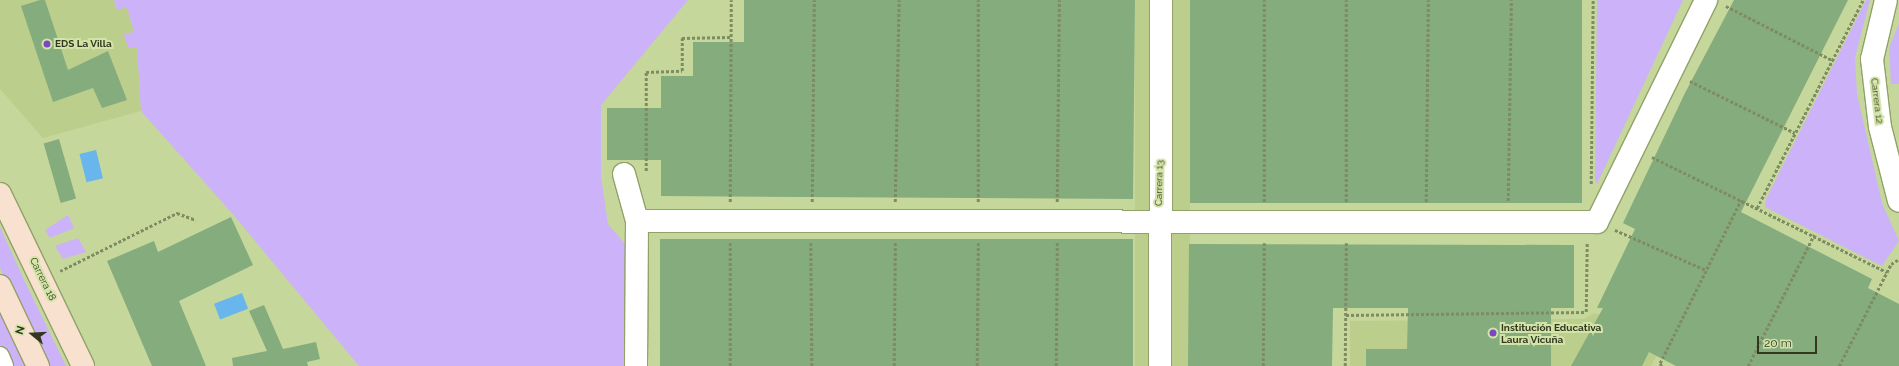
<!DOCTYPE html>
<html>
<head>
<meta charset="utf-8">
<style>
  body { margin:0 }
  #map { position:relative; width:1899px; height:366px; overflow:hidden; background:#c6d79c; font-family:Raleway,sans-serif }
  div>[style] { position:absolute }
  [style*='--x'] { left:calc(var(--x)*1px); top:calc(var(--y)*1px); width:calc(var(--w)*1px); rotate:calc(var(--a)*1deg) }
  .built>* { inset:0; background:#bcce8b; transform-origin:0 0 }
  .green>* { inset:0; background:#ccb2f8 }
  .water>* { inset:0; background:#69b6ed; transform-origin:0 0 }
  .building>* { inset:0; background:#84ac7d; transform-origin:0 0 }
  .path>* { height:2.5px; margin-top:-1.25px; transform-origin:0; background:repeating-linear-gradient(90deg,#7f8b61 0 3px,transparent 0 5px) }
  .roads { filter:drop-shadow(1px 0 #91a168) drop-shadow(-1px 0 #91a168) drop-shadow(0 1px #91a168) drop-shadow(0 -1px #91a168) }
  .pedestrian>* { height:18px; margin:-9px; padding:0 9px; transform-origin:9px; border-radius:9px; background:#fff }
  .minor>* { height:22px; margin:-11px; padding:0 11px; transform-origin:11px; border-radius:11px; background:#fff }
  .tertiary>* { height:22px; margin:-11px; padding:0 11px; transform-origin:11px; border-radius:11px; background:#fff }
  .primary>* { height:22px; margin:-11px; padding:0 11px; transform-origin:11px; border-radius:11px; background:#f8e2cf }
  .dots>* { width:11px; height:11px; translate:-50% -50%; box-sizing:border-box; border:2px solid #d3e4a8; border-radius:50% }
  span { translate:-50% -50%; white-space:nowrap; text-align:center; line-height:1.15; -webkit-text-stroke:4px #d3e4a8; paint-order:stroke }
  .poi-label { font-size:10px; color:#323820; font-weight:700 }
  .left { translate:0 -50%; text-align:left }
  .street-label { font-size:10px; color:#323820 }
  .north { position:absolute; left:12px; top:314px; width:40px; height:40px; -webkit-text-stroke:3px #d3e4a8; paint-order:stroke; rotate:288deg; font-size:11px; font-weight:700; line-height:16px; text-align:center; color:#323820 }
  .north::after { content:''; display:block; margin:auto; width:14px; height:18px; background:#323820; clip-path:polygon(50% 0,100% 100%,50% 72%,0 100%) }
  .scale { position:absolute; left:1757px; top:336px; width:60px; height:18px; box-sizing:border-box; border:2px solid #323820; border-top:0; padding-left:5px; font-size:12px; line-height:14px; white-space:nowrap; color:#323820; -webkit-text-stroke:3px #d3e4a8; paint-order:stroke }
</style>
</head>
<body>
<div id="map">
  <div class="built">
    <div style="clip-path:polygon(0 0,114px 0,117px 10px,127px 7px,134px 32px,124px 34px,137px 47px,141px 111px,43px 138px,0 89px)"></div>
    <div style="left:1135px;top:0;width:55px;height:366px"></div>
    <div style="clip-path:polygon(1595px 313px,1662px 346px,1651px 366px,1350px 366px,1350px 321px,1583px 319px)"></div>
  </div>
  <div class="green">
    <div style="clip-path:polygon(114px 0,688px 0,601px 105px,601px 177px,608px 224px,625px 244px,625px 366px,359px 366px,231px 212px,141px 111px,137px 47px,128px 48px,124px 34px,134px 32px,127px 7px,117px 10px)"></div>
    <div style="clip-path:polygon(1597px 0,1683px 0,1597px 184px,1595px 180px)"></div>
    <div style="clip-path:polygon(1866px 0,1870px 0,1855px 57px,1857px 94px,1882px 203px,1899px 241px,1882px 266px,1765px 207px,1766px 199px)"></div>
    <div style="clip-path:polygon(1899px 23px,1899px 84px,1891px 84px,1889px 48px)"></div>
    <div style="clip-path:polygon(68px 215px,74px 228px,50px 238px,45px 230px)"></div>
    <div style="clip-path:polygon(0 227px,25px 282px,66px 366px,47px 366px,38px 349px,0 268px)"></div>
    <div style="clip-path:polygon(78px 238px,86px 252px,63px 259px,55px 246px)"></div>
    <div style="clip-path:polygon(0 310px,25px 366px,0 366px)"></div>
  </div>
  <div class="water">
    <div style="left:96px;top:150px;width:29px;height:17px;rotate:76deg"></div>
    <div style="left:242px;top:293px;width:17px;height:30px;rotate:69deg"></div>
  </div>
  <div class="building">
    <div style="clip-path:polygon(40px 0,45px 0,68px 70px,108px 51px,127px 100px,102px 108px,93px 88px,53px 102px,21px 6px)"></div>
    <div style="clip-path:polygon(744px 0,1135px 0,1133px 199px,661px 196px,661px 160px,607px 160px,607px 108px,661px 108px,661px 76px,693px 76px,693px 42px,744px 42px)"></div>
    <div style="left:1190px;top:0;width:392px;height:203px"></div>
    <div style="clip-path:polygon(1734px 0,1848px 0,1741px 212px,1872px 279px,1868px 288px,1899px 304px,1899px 366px,1676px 366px,1649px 352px,1642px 366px,1571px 366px,1603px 308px,1597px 308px,1635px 229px,1623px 223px,1685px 93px)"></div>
    <div style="left:59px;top:139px;width:62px;height:16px;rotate:74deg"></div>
    <div style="clip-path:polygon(231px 217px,253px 265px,179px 301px,206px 366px,152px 366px,107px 261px,154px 241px,158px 252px)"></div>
    <div style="left:660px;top:239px;width:473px;height:127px"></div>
    <div style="clip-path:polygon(1189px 244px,1574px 245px,1574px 308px,1551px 308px,1551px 366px,1366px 366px,1366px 349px,1407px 349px,1408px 308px,1333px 308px,1332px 366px,1188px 366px)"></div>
    <div style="clip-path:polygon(264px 305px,283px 349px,316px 342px,320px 359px,307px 362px,308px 366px,233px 366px,232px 358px,267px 351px,249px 311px)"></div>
  </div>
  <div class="path">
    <div style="--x:1726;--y:6;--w:119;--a:27"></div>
    <div style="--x:1690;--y:81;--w:117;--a:26.3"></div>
    <div style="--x:1652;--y:157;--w:262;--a:26.1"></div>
    <div style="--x:646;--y:171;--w:99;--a:-90"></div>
    <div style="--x:646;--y:72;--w:36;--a:-2"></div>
    <div style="--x:682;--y:71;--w:33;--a:-90"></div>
    <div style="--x:682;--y:38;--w:48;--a:-1.2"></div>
    <div style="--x:1591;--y:184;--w:184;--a:-89.4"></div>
    <div style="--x:1508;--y:201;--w:201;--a:-89.1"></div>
    <div style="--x:730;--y:202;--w:202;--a:-89.7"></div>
    <div style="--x:812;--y:202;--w:202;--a:-89.4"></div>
    <div style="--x:895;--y:202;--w:202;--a:-88.9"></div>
    <div style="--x:978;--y:202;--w:202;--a:-90"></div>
    <div style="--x:1057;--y:202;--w:202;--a:-89.4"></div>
    <div style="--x:1264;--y:202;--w:202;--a:-90"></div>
    <div style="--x:1346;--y:202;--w:202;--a:-90"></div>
    <div style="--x:1426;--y:202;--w:202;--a:-89.4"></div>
    <div style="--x:1757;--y:208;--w:233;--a:-63"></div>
    <div style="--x:1615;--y:230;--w:99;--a:23.7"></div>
    <div style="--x:811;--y:243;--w:123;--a:89.5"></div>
    <div style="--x:60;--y:271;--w:131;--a:-26.4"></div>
    <div style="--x:177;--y:213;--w:20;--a:20"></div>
    <div style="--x:1346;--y:315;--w:240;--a:-0.7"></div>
    <div style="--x:1586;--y:312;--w:69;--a:-89.2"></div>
    <div style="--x:730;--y:366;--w:123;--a:-90"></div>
    <div style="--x:894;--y:366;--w:123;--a:-89.5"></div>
    <div style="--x:977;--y:366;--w:123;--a:-89.5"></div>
    <div style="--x:1056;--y:366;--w:123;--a:-89.5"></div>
    <div style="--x:1263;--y:366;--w:123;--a:-89.5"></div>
    <div style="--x:1345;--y:366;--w:123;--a:-89.5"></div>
    <div style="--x:1661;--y:366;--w:3;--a:-108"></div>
    <div style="--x:1660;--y:363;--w:182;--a:-63.6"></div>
    <div style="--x:1748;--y:366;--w:147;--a:-63.3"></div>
    <div style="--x:1839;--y:366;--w:114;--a:-63"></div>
    <div style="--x:1891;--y:264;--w:9;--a:-32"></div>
  </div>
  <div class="roads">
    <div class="pedestrian">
      <div style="--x:0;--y:356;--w:11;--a:68"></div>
    </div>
    <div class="minor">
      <div style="--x:1886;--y:0;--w:61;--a:103.3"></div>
      <div style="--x:1872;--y:59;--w:68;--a:83.3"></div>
      <div style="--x:1880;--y:127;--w:76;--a:75.6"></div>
      <div style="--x:624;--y:174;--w:49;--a:74.5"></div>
      <div style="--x:637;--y:221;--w:145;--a:90.4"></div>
      <div style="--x:637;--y:221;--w:960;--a:0.06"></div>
      <div style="--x:1597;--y:222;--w:247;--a:-63.8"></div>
    </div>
    <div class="tertiary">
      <div style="--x:1160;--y:366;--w:366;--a:-89.8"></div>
    </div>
    <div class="primary">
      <div style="--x:0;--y:194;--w:191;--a:64.2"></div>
      <div style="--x:0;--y:286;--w:89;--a:64.6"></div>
    </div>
  </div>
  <div class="dots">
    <div style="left:47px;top:44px;background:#7c47be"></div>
    <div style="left:1493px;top:333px;background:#7c47be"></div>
  </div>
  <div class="poi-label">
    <span class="left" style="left:55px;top:44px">EDS La Villa</span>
    <span class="left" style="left:1501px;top:333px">Institución Educativa<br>Laura Vicuña</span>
  </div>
  <div class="street-label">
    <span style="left:1877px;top:101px;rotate:83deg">Carrera 12</span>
    <span style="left:1159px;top:183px;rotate:-89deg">Carrera 13</span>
    <span style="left:43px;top:279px;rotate:64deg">Carrera 18</span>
  </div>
  <div class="north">N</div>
  <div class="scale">20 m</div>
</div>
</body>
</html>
